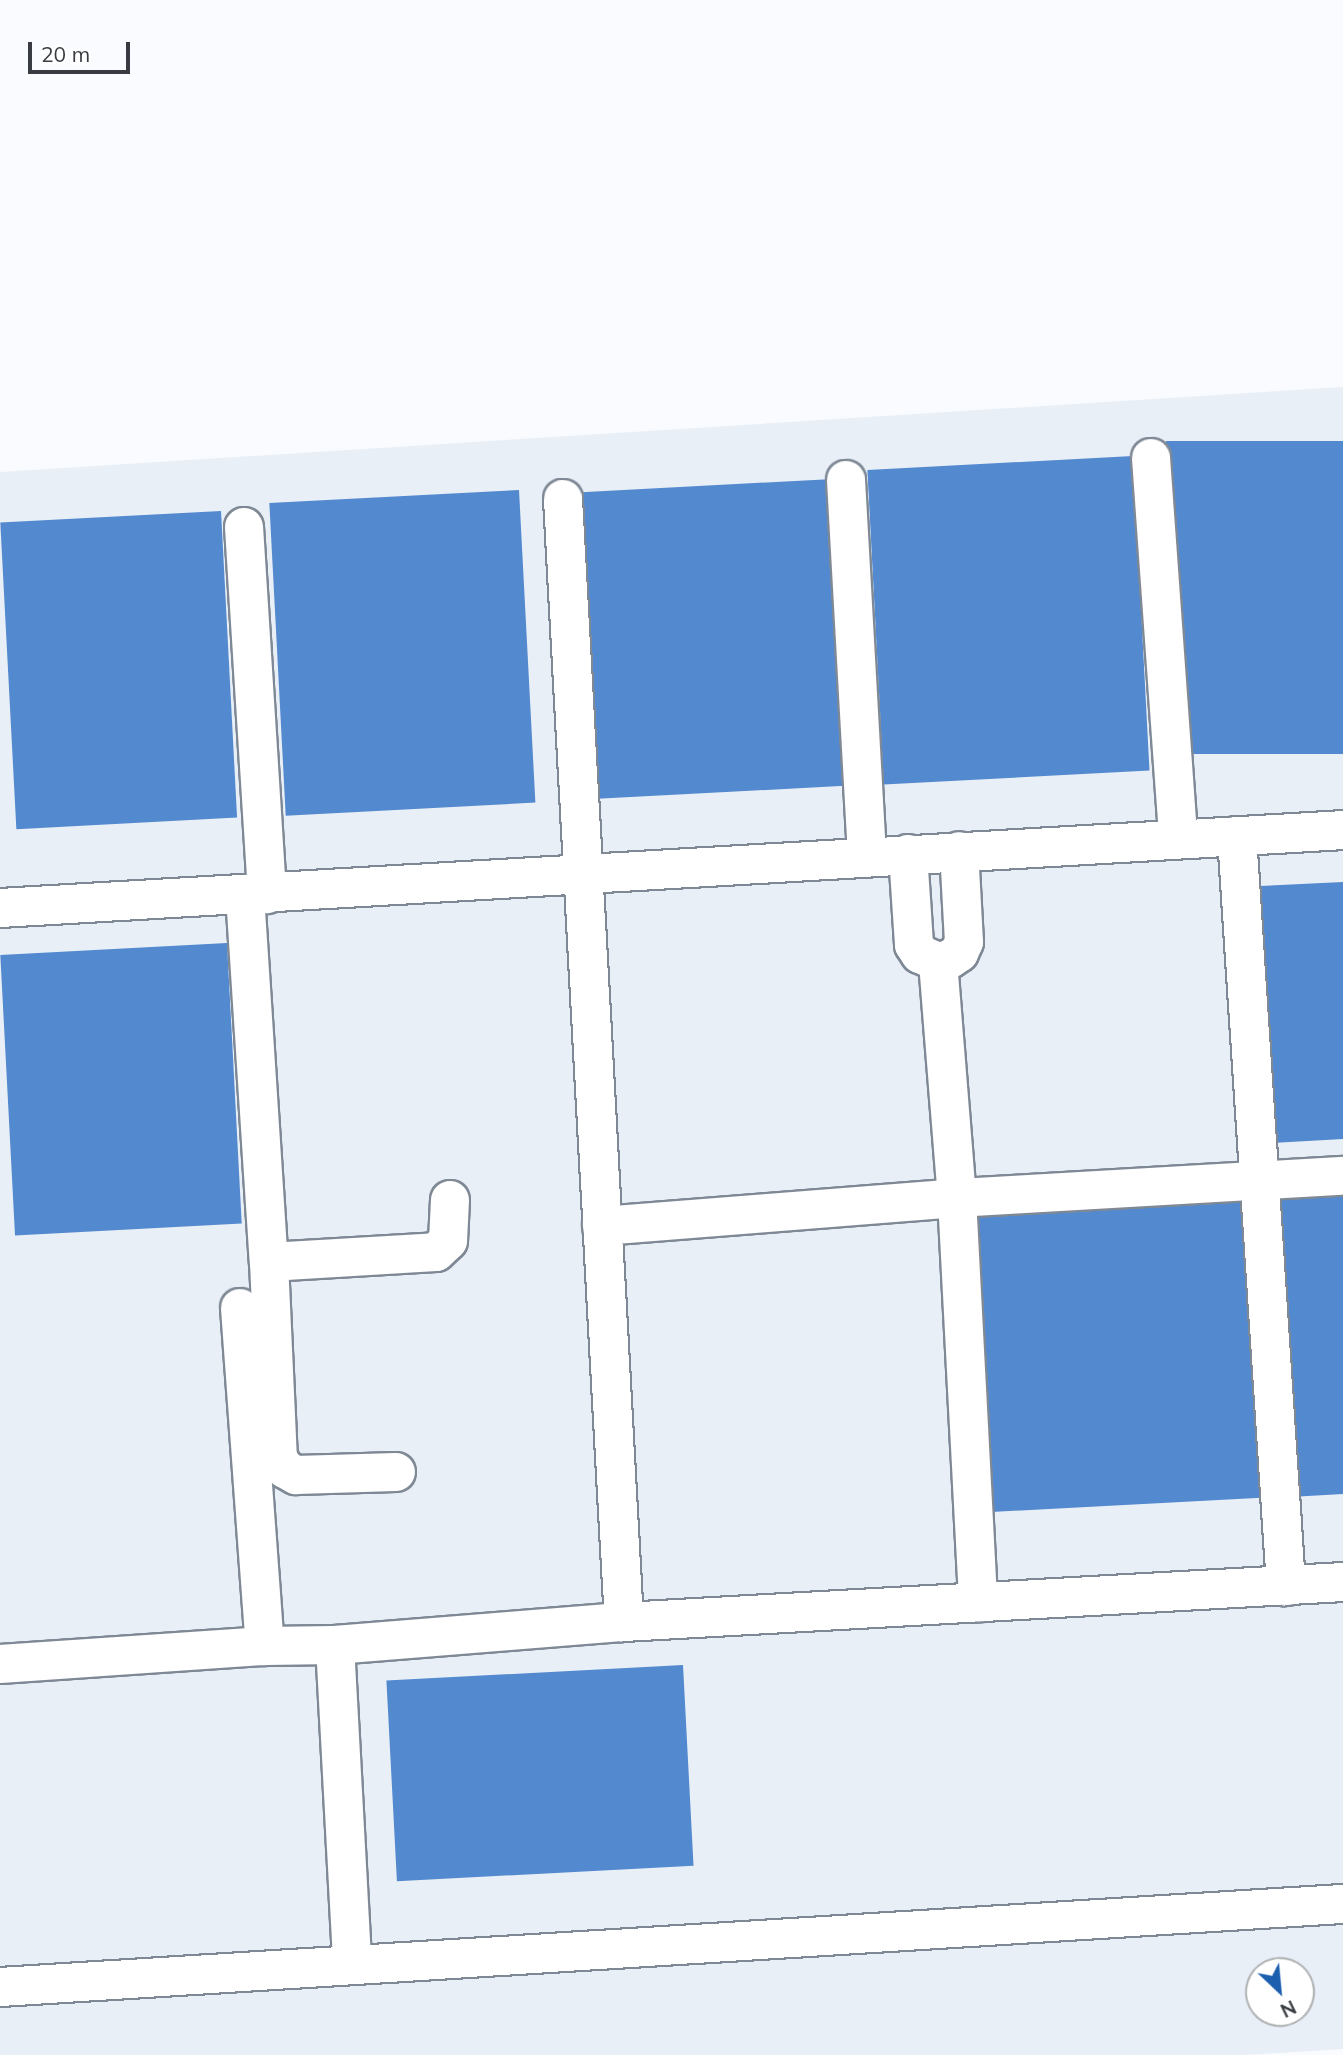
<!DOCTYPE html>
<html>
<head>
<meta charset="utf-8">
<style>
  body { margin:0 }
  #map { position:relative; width:1343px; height:2055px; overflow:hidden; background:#f9fbfe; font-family:Mulish,sans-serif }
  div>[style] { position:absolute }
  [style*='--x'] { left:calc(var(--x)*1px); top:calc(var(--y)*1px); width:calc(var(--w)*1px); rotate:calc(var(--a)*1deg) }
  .built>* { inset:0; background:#e9eff7 }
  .building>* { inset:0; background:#5389ce; transform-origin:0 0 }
  .roads { filter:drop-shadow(2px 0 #7f8996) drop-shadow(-2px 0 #7f8996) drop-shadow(0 2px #7f8996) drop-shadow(0 -2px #7f8996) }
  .minor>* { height:38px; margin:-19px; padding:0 19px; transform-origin:19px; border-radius:19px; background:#fff }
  span { translate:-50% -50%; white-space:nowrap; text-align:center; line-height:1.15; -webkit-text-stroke:7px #fff; paint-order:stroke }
  .north { position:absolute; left:1245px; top:1957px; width:70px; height:70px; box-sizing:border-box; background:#fff; border:2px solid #afb1b3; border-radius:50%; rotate:154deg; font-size:19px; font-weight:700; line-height:28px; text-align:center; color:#383c42 }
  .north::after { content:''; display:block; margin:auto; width:24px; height:32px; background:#1c5faf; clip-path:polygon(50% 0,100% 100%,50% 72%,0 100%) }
  .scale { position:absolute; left:28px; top:42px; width:102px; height:32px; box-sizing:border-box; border:4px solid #383c42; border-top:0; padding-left:9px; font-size:21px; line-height:24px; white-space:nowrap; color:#383c42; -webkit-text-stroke:5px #fff; paint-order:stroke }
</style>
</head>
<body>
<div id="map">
  <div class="built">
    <div style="clip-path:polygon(evenodd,1343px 387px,1343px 2049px,1244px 2055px,0 2055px,0 472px,1343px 387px,1259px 1971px,1301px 1971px,1301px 2013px,1259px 2013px,1259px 1971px)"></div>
  </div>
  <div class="building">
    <div style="left:1343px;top:441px;width:313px;height:177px;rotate:90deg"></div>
    <div style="left:1133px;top:456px;width:315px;height:266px;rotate:87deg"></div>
    <div style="left:833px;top:479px;width:307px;height:252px;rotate:87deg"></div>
    <div style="left:519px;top:490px;width:313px;height:250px;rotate:87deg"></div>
    <div style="left:221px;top:511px;width:307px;height:221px;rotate:87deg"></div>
    <div style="clip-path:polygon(1343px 882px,1343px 1139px,1272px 1143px,1260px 886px)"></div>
    <div style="left:227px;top:943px;width:281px;height:227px;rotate:87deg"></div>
    <div style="clip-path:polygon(1343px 1185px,1343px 1494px,1290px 1497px,1276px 1189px)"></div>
    <div style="left:1250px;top:1197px;width:301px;height:279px;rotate:87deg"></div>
    <div style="left:683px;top:1665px;width:201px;height:297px;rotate:87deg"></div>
  </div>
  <div class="roads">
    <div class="minor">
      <div style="--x:1151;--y:458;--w:382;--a:85.9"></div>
      <div style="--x:846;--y:480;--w:377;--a:86.8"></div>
      <div style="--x:563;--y:499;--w:1125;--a:86.89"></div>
      <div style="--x:244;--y:527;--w:368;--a:86.4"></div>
      <div style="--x:1237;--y:836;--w:752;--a:86.26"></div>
      <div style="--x:908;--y:854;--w:91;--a:86.2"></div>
      <div style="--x:914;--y:945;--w:11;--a:56"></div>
      <div style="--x:920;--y:954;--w:20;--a:24"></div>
      <div style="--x:938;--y:962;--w:12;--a:-14"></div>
      <div style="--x:950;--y:959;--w:11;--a:-34"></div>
      <div style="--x:959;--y:953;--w:12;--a:-66"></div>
      <div style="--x:964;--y:942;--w:91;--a:-93.1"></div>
      <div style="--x:245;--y:895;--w:368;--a:86.3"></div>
      <div style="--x:269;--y:1262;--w:196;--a:87.4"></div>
      <div style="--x:278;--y:1458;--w:13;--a:58"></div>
      <div style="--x:285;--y:1469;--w:13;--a:29"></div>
      <div style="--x:296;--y:1475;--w:100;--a:-1.7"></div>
      <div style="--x:0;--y:908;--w:1345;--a:-3.32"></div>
      <div style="--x:938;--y:962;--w:237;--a:85.4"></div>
      <div style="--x:957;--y:1198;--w:405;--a:87"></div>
      <div style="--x:602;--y:1226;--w:356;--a:-4.5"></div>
      <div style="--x:957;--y:1198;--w:387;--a:-3.3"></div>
      <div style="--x:269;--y:1262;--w:167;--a:-3.4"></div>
      <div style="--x:436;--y:1252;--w:16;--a:-43"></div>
      <div style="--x:448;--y:1241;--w:41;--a:-87.2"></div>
      <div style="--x:240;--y:1308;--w:339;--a:85.8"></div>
      <div style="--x:335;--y:1645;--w:319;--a:86.9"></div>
      <div style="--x:0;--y:1664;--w:266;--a:-3.9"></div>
      <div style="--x:265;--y:1646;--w:70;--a:-0.8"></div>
      <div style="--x:335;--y:1645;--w:290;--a:-4.6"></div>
      <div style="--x:624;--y:1622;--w:720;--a:-3.18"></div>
      <div style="--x:0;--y:1987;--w:1346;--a:-3.54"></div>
    </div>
  </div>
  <div class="north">N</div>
  <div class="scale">20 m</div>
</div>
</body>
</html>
